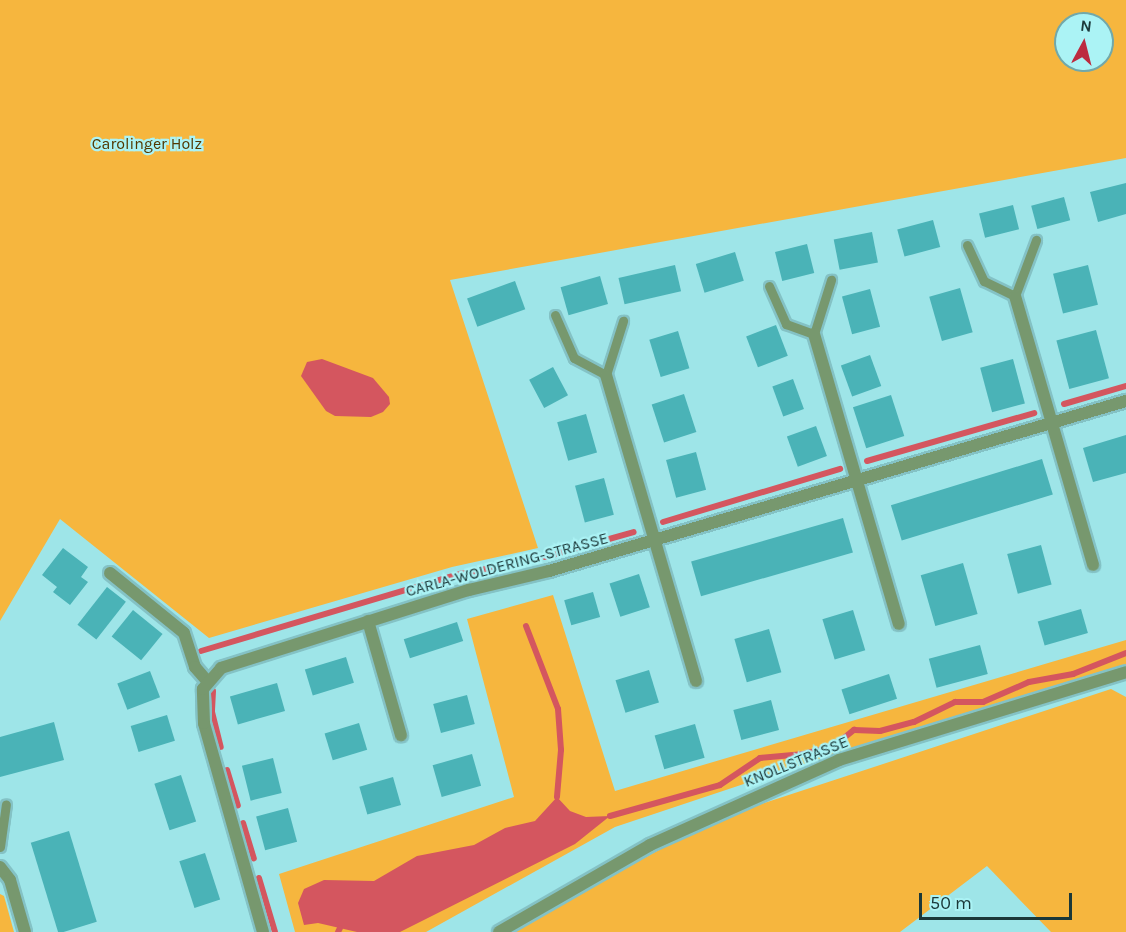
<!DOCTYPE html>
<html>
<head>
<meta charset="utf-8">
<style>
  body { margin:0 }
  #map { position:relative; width:1126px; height:932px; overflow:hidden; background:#9ee5e8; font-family:Karla,sans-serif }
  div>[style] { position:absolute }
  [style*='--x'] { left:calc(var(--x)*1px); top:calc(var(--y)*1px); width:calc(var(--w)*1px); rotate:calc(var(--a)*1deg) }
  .green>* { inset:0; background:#f6b63e }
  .water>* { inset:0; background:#d4565f }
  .stream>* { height:6px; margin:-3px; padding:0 3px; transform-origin:3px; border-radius:3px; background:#d4565f }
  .building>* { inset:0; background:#4ab3b7; transform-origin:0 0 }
  .roads { filter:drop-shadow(2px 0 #84c2c5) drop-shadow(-2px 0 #84c2c5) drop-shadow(0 2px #84c2c5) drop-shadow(0 -2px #84c2c5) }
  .service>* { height:9px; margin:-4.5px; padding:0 4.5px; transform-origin:4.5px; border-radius:4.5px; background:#77986e }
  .minor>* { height:12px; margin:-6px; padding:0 6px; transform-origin:6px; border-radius:6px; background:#77986e }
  span { translate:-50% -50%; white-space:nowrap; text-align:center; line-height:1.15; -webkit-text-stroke:4.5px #abf3f5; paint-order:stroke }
  .park-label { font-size:16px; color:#523700 }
  .street-label { font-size:16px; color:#1b3839 }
  .north { position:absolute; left:1054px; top:12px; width:60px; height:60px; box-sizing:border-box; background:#abf3f5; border:2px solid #71a8aa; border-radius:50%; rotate:7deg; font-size:16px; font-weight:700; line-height:24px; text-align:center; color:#1b3839 }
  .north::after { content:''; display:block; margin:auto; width:21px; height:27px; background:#bc2b3f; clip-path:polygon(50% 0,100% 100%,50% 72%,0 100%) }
  .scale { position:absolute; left:919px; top:893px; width:153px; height:27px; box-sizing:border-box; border:3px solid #1b3839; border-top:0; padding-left:8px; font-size:18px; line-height:21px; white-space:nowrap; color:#1b3839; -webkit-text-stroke:4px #abf3f5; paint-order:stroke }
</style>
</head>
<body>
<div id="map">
  <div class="green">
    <div style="clip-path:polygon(evenodd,0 0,1126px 0,1126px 158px,450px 280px,538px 548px,452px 567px,209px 638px,60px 519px,0 621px,0 0,1066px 24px,1102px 24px,1102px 60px,1066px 60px,1066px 24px)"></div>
    <div style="clip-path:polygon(553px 595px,615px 791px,1126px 640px,1126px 665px,837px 753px,615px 827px,426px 932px,295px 932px,279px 874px,514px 797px,467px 619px)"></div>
    <div style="clip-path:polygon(1111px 689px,1126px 697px,1126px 932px,1051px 932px,987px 866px,900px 932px,511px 932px,713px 820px)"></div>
    <div style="clip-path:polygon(0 894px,4px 896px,14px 932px,0 932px)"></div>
  </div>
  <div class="water">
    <div style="clip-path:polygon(322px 359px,373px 378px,389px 397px,390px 404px,383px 412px,371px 417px,335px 416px,326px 411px,301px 376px,307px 362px)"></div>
    <div style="clip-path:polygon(557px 797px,570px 811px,586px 817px,610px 816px,575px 844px,400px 932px,357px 932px,318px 923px,304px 925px,298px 903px,304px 889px,324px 880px,374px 881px,417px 856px,474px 845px,505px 828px,535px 821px)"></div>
  </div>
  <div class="stream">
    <div style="--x:1064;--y:404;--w:65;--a:-16.2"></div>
    <div style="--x:867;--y:461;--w:174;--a:-16"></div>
    <div style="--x:663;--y:522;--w:185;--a:-16.7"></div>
    <div style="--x:545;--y:557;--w:92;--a:-15.7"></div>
    <div style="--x:526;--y:626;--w:89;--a:68.9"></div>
    <div style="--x:558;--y:709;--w:41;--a:85.8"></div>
    <div style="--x:561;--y:750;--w:47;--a:94.9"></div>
    <div style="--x:201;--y:651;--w:270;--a:-16.6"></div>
    <div style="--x:460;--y:574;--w:57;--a:-11.1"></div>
    <div style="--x:213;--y:691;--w:21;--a:93"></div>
    <div style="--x:212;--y:712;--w:36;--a:76"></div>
    <div style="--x:227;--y:770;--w:37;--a:73"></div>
    <div style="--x:610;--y:816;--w:114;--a:-15.7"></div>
    <div style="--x:720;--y:785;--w:48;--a:-34"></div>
    <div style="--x:760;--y:758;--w:44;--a:-5.2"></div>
    <div style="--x:804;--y:754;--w:31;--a:-15"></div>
    <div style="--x:834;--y:746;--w:26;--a:-39"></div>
    <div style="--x:854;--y:730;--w:26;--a:2"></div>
    <div style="--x:880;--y:731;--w:35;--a:-15"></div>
    <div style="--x:914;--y:722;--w:46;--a:-26"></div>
    <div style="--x:955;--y:702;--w:28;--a:0"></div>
    <div style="--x:983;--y:702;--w:50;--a:-23.5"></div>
    <div style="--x:1029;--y:682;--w:45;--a:-10.3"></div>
    <div style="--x:1073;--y:674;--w:57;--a:-21.6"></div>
    <div style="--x:243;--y:823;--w:37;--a:73"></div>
    <div style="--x:259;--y:878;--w:56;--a:73.5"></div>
    <div style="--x:338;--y:932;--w:4;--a:-63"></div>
  </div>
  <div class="building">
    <div style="clip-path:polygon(1126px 183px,1126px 214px,1098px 222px,1090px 192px)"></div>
    <div style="left:1064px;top:197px;width:24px;height:34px;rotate:75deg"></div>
    <div style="left:1013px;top:205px;width:25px;height:35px;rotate:76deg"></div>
    <div style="left:933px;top:220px;width:28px;height:37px;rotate:75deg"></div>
    <div style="left:872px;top:232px;width:31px;height:39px;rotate:79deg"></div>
    <div style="left:807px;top:244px;width:30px;height:33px;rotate:76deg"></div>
    <div style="left:735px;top:252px;width:30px;height:41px;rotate:73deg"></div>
    <div style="left:675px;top:265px;width:27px;height:58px;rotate:77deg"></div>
    <div style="left:1088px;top:265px;width:41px;height:36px;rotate:76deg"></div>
    <div style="left:600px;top:276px;width:29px;height:41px;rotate:74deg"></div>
    <div style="left:515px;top:281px;width:30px;height:51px;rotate:70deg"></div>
    <div style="left:960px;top:288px;width:46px;height:32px;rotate:74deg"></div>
    <div style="left:870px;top:289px;width:39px;height:29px;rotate:75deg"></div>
    <div style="left:776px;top:325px;width:33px;height:32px;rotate:69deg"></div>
    <div style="left:1096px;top:330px;width:50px;height:41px;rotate:75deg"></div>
    <div style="left:678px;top:331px;width:39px;height:30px;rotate:73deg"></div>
    <div style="left:870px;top:355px;width:33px;height:31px;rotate:70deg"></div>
    <div style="left:1013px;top:359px;width:46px;height:34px;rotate:75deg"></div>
    <div style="left:553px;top:367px;width:32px;height:27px;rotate:62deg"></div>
    <div style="left:793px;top:379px;width:32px;height:22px;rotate:70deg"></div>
    <div style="left:684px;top:394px;width:40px;height:34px;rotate:72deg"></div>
    <div style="left:891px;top:395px;width:43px;height:40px;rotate:72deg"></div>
    <div style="left:586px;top:414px;width:40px;height:30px;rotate:74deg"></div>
    <div style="left:816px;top:426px;width:32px;height:31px;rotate:70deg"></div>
    <div style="clip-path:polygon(1126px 435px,1126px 473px,1093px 482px,1083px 448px)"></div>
    <div style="left:696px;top:452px;width:39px;height:31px;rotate:75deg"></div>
    <div style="left:1042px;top:459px;width:37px;height:158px;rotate:73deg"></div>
    <div style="left:604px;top:478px;width:38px;height:30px;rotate:75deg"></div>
    <div style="left:843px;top:518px;width:36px;height:158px;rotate:74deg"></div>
    <div style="left:1041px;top:545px;width:41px;height:35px;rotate:75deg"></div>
    <div style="clip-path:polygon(63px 548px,88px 567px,81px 577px,88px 582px,70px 605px,53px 592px,57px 587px,42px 575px)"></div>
    <div style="left:963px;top:563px;width:53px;height:44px;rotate:74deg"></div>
    <div style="left:639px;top:574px;width:35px;height:31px;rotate:72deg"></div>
    <div style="left:107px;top:587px;width:24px;height:48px;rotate:38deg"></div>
    <div style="left:593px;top:592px;width:26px;height:30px;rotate:74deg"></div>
    <div style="left:1081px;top:609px;width:25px;height:45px;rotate:74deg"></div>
    <div style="left:133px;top:610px;width:38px;height:34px;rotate:39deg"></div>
    <div style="left:853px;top:610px;width:42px;height:32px;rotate:73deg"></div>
    <div style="left:457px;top:622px;width:20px;height:56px;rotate:72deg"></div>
    <div style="left:769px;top:629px;width:45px;height:36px;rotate:74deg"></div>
    <div style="left:980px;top:645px;width:30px;height:53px;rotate:75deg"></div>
    <div style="left:346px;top:657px;width:27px;height:43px;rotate:73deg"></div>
    <div style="left:649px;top:670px;width:34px;height:35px;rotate:73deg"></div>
    <div style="left:150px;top:671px;width:28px;height:35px;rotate:69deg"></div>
    <div style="left:889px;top:674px;width:26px;height:50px;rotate:72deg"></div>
    <div style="left:277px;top:683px;width:29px;height:49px;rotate:74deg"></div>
    <div style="left:467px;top:695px;width:30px;height:35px;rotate:75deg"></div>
    <div style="left:771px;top:700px;width:31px;height:39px;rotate:75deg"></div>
    <div style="left:167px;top:715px;width:27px;height:38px;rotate:73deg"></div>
    <div style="clip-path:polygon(54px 722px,64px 760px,0 777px,0 737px)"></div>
    <div style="left:359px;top:723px;width:28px;height:36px;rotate:73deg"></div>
    <div style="left:695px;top:724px;width:35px;height:42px;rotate:74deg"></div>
    <div style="left:472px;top:754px;width:33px;height:41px;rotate:74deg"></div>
    <div style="left:273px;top:758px;width:36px;height:32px;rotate:76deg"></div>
    <div style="left:181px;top:775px;width:49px;height:28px;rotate:72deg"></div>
    <div style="left:393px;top:777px;width:29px;height:35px;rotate:74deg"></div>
    <div style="left:288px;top:808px;width:35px;height:33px;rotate:75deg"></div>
    <div style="left:69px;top:831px;width:95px;height:40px;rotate:73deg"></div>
    <div style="left:205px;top:853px;width:49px;height:27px;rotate:72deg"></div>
  </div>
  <div class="roads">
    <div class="service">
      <div style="--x:967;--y:245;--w:40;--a:65"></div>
      <div style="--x:984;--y:281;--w:34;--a:26"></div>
      <div style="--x:1015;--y:296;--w:60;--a:-69.4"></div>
      <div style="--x:769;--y:286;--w:42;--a:65.9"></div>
      <div style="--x:786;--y:324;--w:30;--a:20"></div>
      <div style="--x:814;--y:334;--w:57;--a:-72.5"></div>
      <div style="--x:555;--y:315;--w:47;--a:66.2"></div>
      <div style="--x:574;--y:358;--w:36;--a:28"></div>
      <div style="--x:606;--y:375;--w:57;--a:-72.5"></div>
      <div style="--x:0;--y:847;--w:43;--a:-82.1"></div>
    </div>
    <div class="minor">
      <div style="--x:1015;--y:296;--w:280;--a:73.8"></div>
      <div style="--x:814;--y:334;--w:302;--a:73.7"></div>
      <div style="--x:606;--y:375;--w:319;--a:73.6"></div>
      <div style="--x:110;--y:573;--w:95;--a:39"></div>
      <div style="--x:184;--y:633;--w:36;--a:72"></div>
      <div style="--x:195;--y:667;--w:18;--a:49"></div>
      <div style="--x:368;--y:621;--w:119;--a:73.9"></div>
      <div style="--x:0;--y:867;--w:16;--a:52"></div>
      <div style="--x:10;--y:880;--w:54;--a:73.9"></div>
      <div style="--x:263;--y:932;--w:217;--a:-105.8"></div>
      <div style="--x:204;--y:723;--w:34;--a:-92"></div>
      <div style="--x:203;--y:689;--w:28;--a:-49"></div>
      <div style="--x:221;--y:668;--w:260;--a:-17.5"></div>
      <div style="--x:469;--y:590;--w:82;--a:-13.4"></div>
      <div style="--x:549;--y:571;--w:602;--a:-16.42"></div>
      <div style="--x:499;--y:932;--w:174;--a:-29.9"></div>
      <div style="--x:650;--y:845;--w:207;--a:-24.2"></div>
      <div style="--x:839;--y:760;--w:300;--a:-17"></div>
    </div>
  </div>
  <div class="park-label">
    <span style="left:147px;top:144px">Carolinger Holz</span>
  </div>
  <div class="street-label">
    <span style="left:507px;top:565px;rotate:-15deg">CARLA-WOLDERING-STRASSE</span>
    <span style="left:796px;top:762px;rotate:-22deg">KNOLLSTRASSE</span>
  </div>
  <div class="north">N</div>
  <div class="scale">50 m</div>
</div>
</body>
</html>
